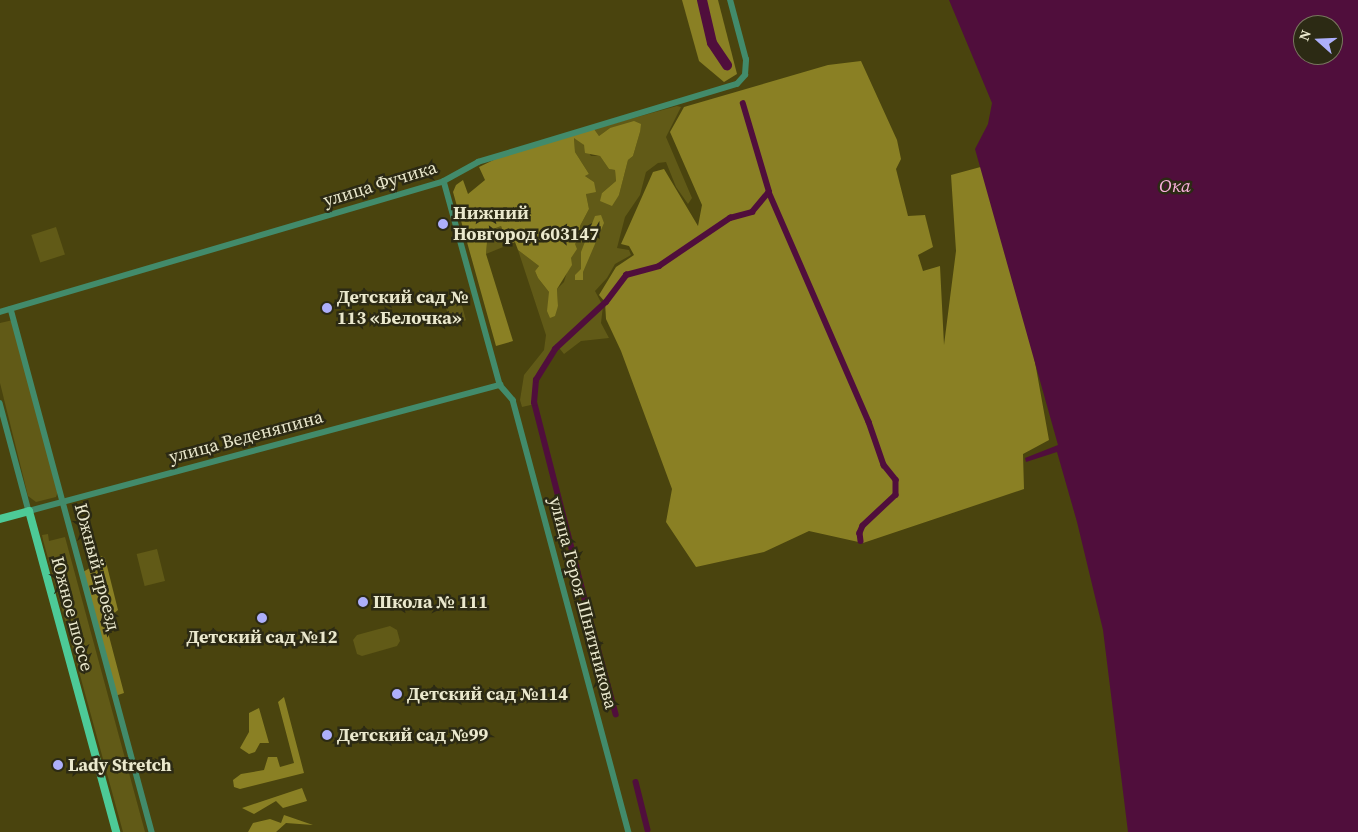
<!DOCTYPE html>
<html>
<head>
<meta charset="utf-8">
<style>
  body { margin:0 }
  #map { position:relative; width:1358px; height:832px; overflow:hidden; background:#4a440e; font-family:"Source Serif 4",serif }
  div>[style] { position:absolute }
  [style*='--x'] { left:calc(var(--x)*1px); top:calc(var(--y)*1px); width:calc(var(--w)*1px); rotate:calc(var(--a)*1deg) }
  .green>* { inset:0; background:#615a17; transform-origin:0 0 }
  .forest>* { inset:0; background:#8a8024 }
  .water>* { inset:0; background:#500e3c }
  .canal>* { height:5.5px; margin:-2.75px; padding:0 2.75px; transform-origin:2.75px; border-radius:2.75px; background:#500e3c }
  .river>* { height:10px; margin:-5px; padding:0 5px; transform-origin:5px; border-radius:5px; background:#500e3c }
  .minor>* { height:5.5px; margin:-2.75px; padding:0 2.75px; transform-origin:2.75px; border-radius:2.75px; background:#428b6b }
  .major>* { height:8px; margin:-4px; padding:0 4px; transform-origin:4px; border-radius:4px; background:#4dca97 }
  .dots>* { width:14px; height:14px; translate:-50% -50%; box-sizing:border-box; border:2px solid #2c2a14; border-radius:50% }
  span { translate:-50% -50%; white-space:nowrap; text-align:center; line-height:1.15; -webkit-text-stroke:5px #2c2a14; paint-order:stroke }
  .street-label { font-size:18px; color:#eae8cd }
  .poi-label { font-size:18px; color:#eae8cd; font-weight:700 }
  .left { translate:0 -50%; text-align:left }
  .water-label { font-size:19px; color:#f8b0db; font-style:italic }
  .north { position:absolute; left:1293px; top:15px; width:50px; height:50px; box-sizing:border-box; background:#2c2a14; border:1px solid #78765e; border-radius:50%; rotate:290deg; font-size:14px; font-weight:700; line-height:20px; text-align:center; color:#eae8cd }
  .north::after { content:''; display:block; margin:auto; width:18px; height:22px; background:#adaffb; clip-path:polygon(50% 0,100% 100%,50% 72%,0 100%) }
</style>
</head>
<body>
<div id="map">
  <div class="green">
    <div style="clip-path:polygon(677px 106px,681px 107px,666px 137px,692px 198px,688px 204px,676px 187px,666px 162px,658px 163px,646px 172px,640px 195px,625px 217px,617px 248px,629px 250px,631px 255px,615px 264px,607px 278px,595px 291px,603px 306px,601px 323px,609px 338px,581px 341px,564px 354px,556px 344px,537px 373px,535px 404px,522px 407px,520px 400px,524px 375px,544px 350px,546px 335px,518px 250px,539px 266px,535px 271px,538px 278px,549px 292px,550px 318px,558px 306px,557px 289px,564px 282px,575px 244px,581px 237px,580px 226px,589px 209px,586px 194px,594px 182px,585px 176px,589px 174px,575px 152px,574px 137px,581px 141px,591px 156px,600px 156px,609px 169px,615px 170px,616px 181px,602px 193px,613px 199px,619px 195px,628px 160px,633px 156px,640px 132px,610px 128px,599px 136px,594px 129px)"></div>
    <div style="clip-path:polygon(501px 226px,508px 245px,486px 254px,488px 231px)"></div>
    <div style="left:56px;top:227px;width:29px;height:26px;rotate:72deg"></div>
    <div style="left:460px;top:298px;width:23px;height:16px;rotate:75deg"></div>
    <div style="clip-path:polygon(13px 320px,58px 491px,56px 497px,36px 502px,28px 496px,0 383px,0 323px)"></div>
    <div style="clip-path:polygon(48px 534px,49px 541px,65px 537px,145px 832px,123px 832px,43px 540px,42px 535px)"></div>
    <div style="left:157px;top:549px;width:33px;height:21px;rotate:76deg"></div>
    <div style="clip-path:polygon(390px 626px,397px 630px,400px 641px,397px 646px,362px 656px,357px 654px,353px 640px,357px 635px)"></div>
  </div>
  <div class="forest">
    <div style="clip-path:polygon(682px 0,718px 0,737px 74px,724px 82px,699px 61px)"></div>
    <div style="clip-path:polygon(861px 61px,897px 140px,901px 159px,896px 169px,908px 216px,925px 215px,933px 247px,918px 255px,923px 271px,940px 266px,944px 345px,956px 251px,951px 175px,999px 162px,1049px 440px,1023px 454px,1024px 489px,863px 543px,809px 531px,764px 552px,696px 567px,666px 522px,672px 489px,621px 351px,606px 319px,605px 302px,599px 295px,616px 267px,634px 255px,629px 246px,621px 244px,653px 172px,664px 169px,698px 226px,702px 205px,670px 132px,684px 107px,828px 65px)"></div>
    <div style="clip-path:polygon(634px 121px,641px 124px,640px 132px,633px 156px,628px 160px,619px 195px,612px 206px,600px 201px,602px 193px,616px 181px,615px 170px,609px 169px,600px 156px,585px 153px,584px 145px,574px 138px,575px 152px,589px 174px,585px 176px,594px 182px,596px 192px,586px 194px,589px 209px,580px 226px,581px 237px,575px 244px,577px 249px,571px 258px,572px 265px,557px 289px,558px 306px,555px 316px,550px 318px,547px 311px,549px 292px,538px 278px,535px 271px,539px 266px,518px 250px,515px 242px,508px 245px,501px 226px,488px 231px,486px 254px,513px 341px,496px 346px,453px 192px,456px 185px,463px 180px,468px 194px,485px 180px,479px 167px,506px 154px,594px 129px,599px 136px,610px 128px)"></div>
    <div style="clip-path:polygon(601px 215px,604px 223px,583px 272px,583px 280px,575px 280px,575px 275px,581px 269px,581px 252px,595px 216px)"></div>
    <div style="clip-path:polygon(101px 556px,105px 558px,118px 610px,105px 621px,124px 693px,115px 696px,83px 572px,100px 562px)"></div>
    <div style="clip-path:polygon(284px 697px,304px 773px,240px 789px,234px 787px,233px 780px,241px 774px,264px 770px,268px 757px,277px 757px,280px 767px,294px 763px,278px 702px)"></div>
    <div style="clip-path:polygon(259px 708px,269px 743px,260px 743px,255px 752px,249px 754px,240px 748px,249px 732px,249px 713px)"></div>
    <div style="clip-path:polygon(302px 788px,307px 801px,283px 808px,276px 801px,254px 814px,242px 808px)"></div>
    <div style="clip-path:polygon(284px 815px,313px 825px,286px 823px,276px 832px,248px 832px,253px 823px,270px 819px,281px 823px)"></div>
  </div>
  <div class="water">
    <div style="clip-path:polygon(evenodd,949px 0,1358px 0,1358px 832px,1128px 832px,1103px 630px,1077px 522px,1057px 452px,1026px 462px,1025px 458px,1058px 445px,975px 149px,988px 124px,992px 103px,949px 0,1303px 25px,1333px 25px,1333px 55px,1303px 55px,1303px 25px)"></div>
  </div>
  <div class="canal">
    <div style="--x:769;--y:192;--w:251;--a:66.5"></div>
    <div style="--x:869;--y:422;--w:46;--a:70.8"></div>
    <div style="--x:884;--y:465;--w:19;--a:51"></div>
    <div style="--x:896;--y:480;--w:15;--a:90"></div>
    <div style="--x:896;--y:495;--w:45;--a:136.8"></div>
    <div style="--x:863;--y:526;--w:8;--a:113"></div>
    <div style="--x:860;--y:533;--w:8;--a:83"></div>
    <div style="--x:585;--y:601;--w:204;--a:-104.4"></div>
    <div style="--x:534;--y:403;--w:23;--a:-85"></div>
    <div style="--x:536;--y:380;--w:36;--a:-58"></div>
    <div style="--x:555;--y:349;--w:69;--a:-42.7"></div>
    <div style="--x:606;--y:302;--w:34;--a:-53"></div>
    <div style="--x:626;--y:275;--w:34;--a:-15"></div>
    <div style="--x:659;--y:266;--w:86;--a:-34.1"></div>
    <div style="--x:730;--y:218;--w:23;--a:-15"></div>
    <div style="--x:752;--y:212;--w:26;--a:-50"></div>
    <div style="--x:769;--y:192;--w:92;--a:-106.5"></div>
    <div style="--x:588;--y:611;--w:107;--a:74.8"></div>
    <div style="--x:636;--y:782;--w:49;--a:76"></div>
  </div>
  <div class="river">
    <div style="--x:702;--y:0;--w:44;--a:76.9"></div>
    <div style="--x:712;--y:43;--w:27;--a:56"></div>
  </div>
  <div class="minor">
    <div style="--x:444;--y:181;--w:212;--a:74.6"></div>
    <div style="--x:11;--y:309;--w:542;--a:74.91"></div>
    <div style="--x:0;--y:312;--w:463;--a:-16.4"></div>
    <div style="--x:444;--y:181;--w:39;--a:-29"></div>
    <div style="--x:478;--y:162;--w:270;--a:-16.8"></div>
    <div style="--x:737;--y:84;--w:12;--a:-48"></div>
    <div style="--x:745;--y:75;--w:15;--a:-86"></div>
    <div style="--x:746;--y:60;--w:62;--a:-104.9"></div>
    <div style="--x:500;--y:385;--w:20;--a:49"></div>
    <div style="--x:513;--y:400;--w:447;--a:75"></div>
    <div style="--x:0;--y:403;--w:112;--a:75"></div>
    <div style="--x:29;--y:511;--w:488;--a:-15"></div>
  </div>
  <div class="major">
    <div style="--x:0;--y:519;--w:30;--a:-15"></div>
    <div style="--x:29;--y:511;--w:333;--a:74.8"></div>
  </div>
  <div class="dots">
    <div style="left:443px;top:224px;background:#adaffb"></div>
    <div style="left:327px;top:308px;background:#adaffb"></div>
    <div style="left:363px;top:602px;background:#adaffb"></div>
    <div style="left:262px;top:618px;background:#adaffb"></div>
    <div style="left:397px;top:694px;background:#adaffb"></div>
    <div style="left:327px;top:735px;background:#adaffb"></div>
    <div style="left:58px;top:765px;background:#adaffb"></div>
  </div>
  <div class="street-label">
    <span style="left:380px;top:184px;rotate:-17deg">улица Фучика</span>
    <span style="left:246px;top:437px;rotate:-15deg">улица Веденяпина</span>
    <span style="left:97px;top:567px;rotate:75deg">Южный проезд</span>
    <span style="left:583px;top:603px;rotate:75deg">улица Героя Шнитникова</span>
    <span style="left:72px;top:614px;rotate:75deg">Южное шоссе</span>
  </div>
  <div class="poi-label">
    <span class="left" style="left:453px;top:224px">Нижний<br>Новгород 603147</span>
    <span class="left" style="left:337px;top:308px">Детский сад №<br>113 «Белочка»</span>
    <span class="left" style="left:373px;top:602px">Школа № 111</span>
    <span style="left:262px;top:637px">Детский сад №12</span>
    <span class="left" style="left:407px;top:694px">Детский сад №114</span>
    <span class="left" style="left:337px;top:735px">Детский сад №99</span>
    <span class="left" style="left:68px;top:765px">Lady Stretch</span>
  </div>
  <div class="water-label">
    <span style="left:1175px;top:186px">Ока</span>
  </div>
  <div class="north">N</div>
</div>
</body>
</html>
